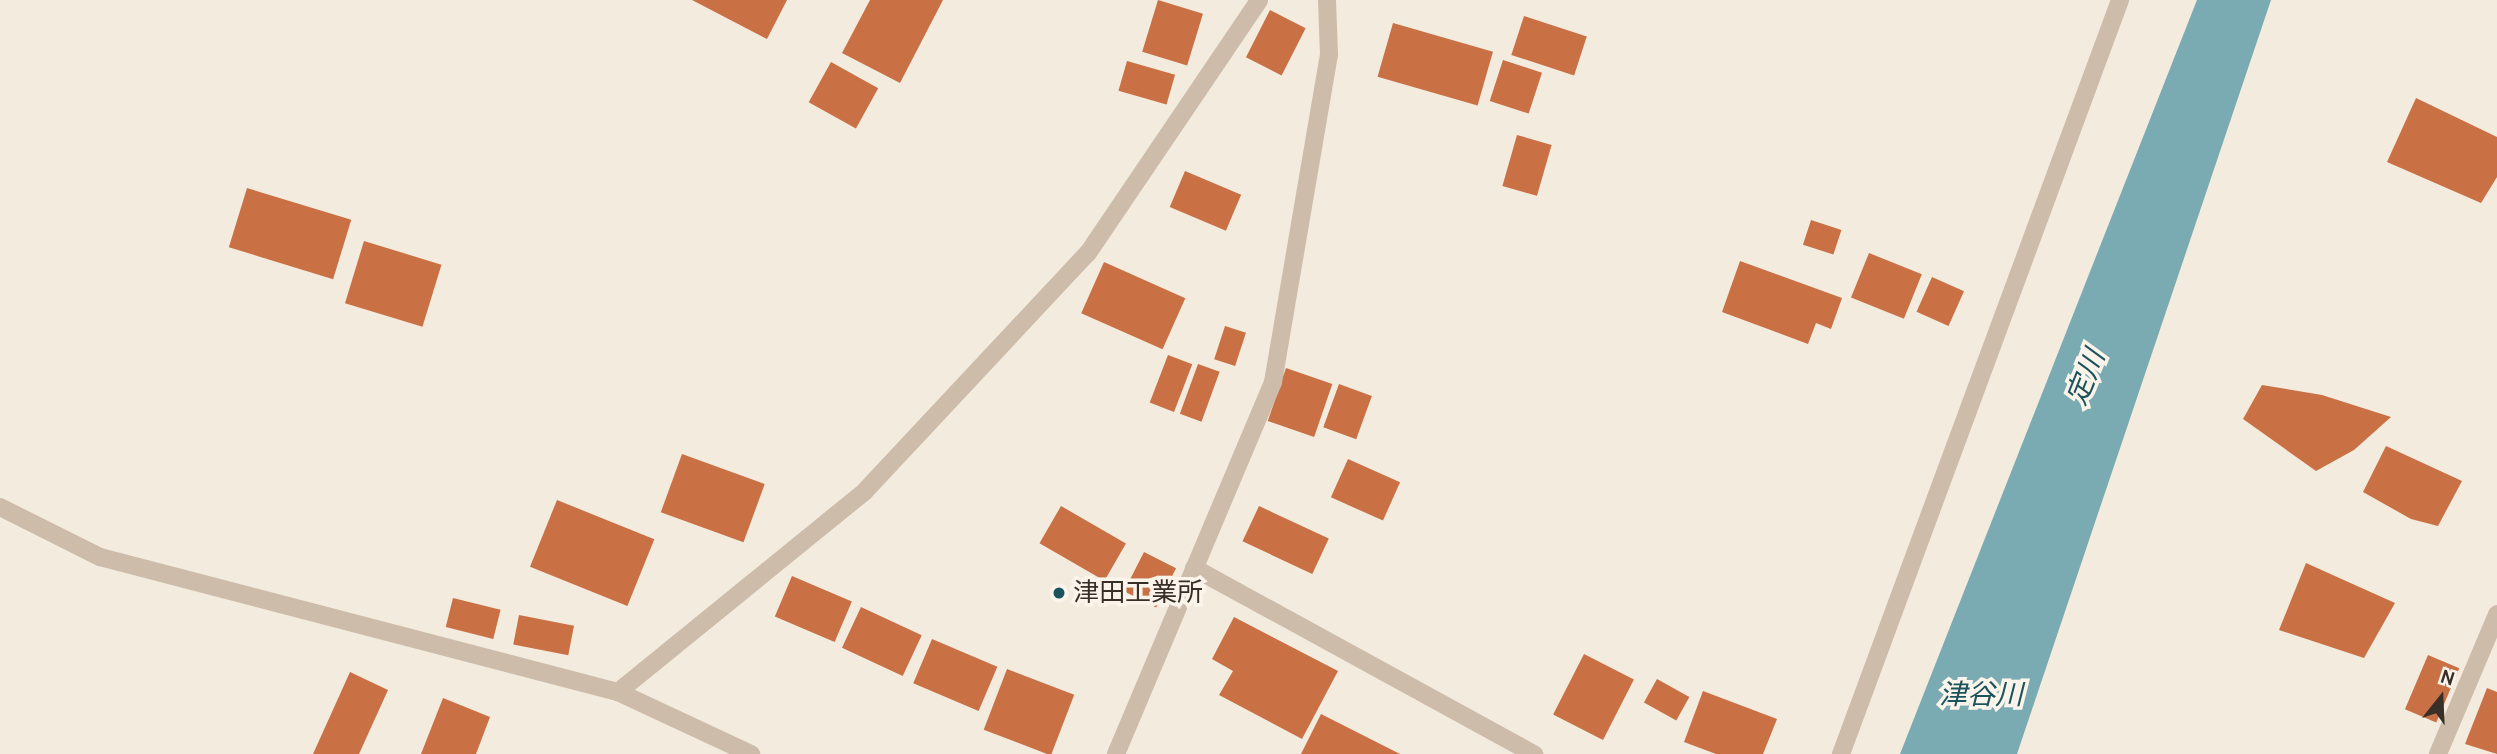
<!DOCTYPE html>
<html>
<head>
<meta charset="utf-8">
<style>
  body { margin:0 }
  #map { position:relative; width:2497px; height:754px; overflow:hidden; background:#f3ebde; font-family:Cabin,"Noto Sans JP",sans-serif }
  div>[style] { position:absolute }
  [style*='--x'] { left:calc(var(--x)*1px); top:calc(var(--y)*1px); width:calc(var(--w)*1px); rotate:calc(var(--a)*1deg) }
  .water>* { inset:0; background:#7babb2 }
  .building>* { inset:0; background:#ca7045; transform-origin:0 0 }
  .service>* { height:18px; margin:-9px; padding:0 9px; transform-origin:9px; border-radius:9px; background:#ccbca9 }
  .minor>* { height:18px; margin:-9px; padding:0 9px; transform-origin:9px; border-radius:9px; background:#ccbca9 }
  .dots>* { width:19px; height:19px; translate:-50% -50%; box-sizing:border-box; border:4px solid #fbf4ea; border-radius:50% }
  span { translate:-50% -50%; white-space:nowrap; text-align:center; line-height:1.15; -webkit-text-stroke:7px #fbf4ea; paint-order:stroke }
  .poi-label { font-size:26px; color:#392f29 }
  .left { translate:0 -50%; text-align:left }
  .water-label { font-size:28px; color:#1c535d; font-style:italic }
  .north { position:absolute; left:2406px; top:663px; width:70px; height:70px; -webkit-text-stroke:5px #fbf4ea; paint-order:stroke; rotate:18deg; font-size:19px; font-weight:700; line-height:28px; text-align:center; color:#392f29 }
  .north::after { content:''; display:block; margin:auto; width:24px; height:32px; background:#392f29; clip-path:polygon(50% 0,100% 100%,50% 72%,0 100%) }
</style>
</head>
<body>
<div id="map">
  <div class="water">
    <div style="clip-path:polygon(2197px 0,2271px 0,2017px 754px,1900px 754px)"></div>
  </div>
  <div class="building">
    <div style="clip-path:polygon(692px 0,787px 0,767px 39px)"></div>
    <div style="clip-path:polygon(870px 0,943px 0,900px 83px,842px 53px)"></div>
    <div style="left:1158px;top:0;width:47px;height:54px;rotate:17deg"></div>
    <div style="left:1270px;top:10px;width:40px;height:53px;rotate:27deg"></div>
    <div style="left:1524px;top:16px;width:66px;height:41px;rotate:18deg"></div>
    <div style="left:1393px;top:23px;width:104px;height:56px;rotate:16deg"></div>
    <div style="left:1503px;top:60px;width:41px;height:43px;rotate:18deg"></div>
    <div style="left:1127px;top:61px;width:50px;height:31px;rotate:16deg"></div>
    <div style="left:831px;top:62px;width:54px;height:46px;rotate:29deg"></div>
    <div style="clip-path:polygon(2416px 98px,2497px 137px,2497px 177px,2481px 203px,2387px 162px)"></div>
    <div style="left:1517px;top:135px;width:36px;height:53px;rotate:16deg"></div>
    <div style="left:1185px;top:171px;width:61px;height:39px;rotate:23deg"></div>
    <div style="left:247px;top:188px;width:109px;height:62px;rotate:17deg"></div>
    <div style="left:1811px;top:220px;width:32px;height:26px;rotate:18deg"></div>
    <div style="left:364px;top:241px;width:81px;height:65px;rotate:17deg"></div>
    <div style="left:1869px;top:253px;width:57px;height:48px;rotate:22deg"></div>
    <div style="clip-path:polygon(1740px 261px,1842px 298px,1831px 329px,1816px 323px,1808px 344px,1722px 312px)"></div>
    <div style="left:1104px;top:262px;width:89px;height:56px;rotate:24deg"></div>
    <div style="left:1932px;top:277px;width:35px;height:38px;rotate:24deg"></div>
    <div style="left:1225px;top:326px;width:22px;height:35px;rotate:18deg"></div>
    <div style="left:1168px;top:355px;width:26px;height:51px;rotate:21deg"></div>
    <div style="left:1198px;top:364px;width:23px;height:53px;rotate:20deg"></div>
    <div style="left:1286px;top:368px;width:49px;height:56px;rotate:19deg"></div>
    <div style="left:1339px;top:384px;width:35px;height:46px;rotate:20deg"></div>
    <div style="clip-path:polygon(2262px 385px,2322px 395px,2391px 417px,2354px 450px,2316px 471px,2243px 419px)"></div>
    <div style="clip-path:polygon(2386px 446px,2462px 481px,2438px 526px,2411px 519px,2363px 492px)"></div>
    <div style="left:682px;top:454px;width:88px;height:62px;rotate:20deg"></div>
    <div style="left:1348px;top:459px;width:57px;height:42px;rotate:24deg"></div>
    <div style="left:557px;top:500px;width:105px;height:72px;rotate:22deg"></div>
    <div style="left:1061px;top:506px;width:75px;height:43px;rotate:30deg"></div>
    <div style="left:1259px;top:506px;width:77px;height:39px;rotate:25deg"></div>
    <div style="left:1144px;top:552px;width:36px;height:44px;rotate:27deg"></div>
    <div style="clip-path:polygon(2306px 563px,2395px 603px,2364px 658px,2279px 630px)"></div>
    <div style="left:792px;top:576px;width:65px;height:44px;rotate:23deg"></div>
    <div style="left:453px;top:598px;width:49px;height:30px;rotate:14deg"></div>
    <div style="left:861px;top:607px;width:67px;height:45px;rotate:25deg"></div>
    <div style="left:519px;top:615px;width:56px;height:30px;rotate:11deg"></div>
    <div style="clip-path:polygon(1234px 617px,1338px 671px,1302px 739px,1219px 695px,1233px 671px,1212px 659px)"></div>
    <div style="left:932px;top:639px;width:71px;height:48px;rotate:23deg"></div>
    <div style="left:1584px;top:654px;width:56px;height:68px;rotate:27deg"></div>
    <div style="left:2428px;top:655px;width:34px;height:59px;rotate:23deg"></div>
    <div style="left:1007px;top:669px;width:72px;height:65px;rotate:21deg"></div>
    <div style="clip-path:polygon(350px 672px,388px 690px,359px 754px,313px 754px)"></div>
    <div style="left:1657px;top:679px;width:37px;height:27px;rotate:29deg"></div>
    <div style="clip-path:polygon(2487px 688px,2497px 692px,2497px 754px,2465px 744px)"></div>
    <div style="clip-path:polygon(1703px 691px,1777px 719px,1763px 754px,1716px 754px,1684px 742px)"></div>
    <div style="clip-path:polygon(443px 698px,490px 717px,476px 754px,421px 754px)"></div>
    <div style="clip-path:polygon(1321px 714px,1400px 754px,1301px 754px)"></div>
  </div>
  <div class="service">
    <div style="--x:1194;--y:568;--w:388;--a:28.7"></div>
  </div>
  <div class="minor">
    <div style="--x:0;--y:507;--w:112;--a:26.6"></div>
    <div style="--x:100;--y:557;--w:535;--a:14.61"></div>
    <div style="--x:618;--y:692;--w:318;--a:-39.1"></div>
    <div style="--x:865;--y:491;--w:326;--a:-46.9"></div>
    <div style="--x:1088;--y:253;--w:305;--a:-55.9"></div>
    <div style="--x:618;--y:692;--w:147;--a:25"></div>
    <div style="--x:1116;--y:754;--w:404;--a:-67.1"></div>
    <div style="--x:1273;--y:382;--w:332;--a:-80.3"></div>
    <div style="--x:1329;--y:55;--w:55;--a:-92.1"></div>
    <div style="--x:1841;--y:754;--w:804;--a:-69.69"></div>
    <div style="--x:2438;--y:754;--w:152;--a:-67.1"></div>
  </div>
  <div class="dots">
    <div style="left:1059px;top:593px;background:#1c535d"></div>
  </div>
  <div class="poi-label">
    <span class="left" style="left:1073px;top:593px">津田工業所</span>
  </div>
  <div class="water-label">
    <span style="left:2085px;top:377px;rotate:-68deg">定川</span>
    <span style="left:1981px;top:694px">津谷川</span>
  </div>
  <div class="north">N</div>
</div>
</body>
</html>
